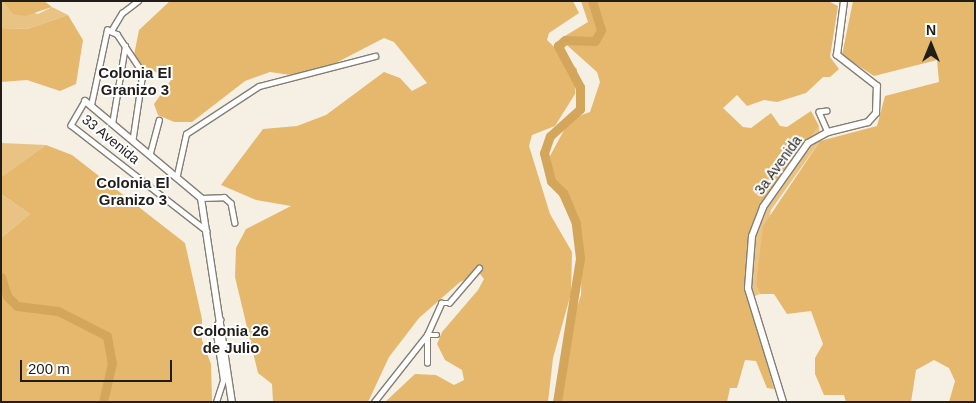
<!DOCTYPE html>
<html>
<head>
<meta charset="utf-8">
<style>
  body { margin:0 }
  #map { position:relative; width:976px; height:403px; overflow:hidden; background:#f6efe4; font-family:Helvetica,sans-serif }
  div>[style] { position:absolute }
  [style*='--x'] { left:calc(var(--x)*1px); top:calc(var(--y)*1px); width:calc(var(--w)*1px); rotate:calc(var(--a)*1deg) }
  .green>* { inset:0; background:#e9c384 }
  .forest>* { inset:0; background:#e5b86d }
  .river>* { height:9px; margin:-4.5px; padding:0 4.5px; transform-origin:4.5px; border-radius:4.5px; background:#d3a65b }
  .roads { filter:drop-shadow(1px 0 #847e74) drop-shadow(-1px 0 #847e74) drop-shadow(0 1px #847e74) drop-shadow(0 -1px #847e74) }
  .street>* { height:4.5px; margin:-2.25px; padding:0 2.25px; transform-origin:2.25px; border-radius:2.25px; background:#fff }
  .secondary>* { height:6px; margin:-3px; padding:0 3px; transform-origin:3px; border-radius:3px; background:#fff }
  span { translate:-50% -50%; white-space:nowrap; text-align:center; line-height:1.15; -webkit-text-stroke:4px #fff; paint-order:stroke }
  .street-label { font-size:14px; color:#211e1a }
  .neighbourhood-label { font-size:15px; color:#211e1a; font-weight:700 }
  .frame { position:absolute; inset:0; border:2px solid #211e1a; pointer-events:none }
  .north { position:absolute; left:906px; top:20px; width:50px; height:50px; -webkit-text-stroke:4px #fff; paint-order:stroke; rotate:0deg; font-size:14px; font-weight:700; line-height:20px; text-align:center; color:#211e1a }
  .north::after { content:''; display:block; margin:auto; width:18px; height:22px; background:#211e1a; clip-path:polygon(50% 0,100% 100%,50% 72%,0 100%) }
  .scale { position:absolute; left:20px; top:360px; width:152px; height:22px; box-sizing:border-box; border:2px solid #211e1a; border-top:0; padding-left:6px; font-size:15px; line-height:18px; white-space:nowrap; color:#211e1a; -webkit-text-stroke:4px #fff; paint-order:stroke }
</style>
</head>
<body>
<div id="map">
  <div class="green">
    <div style="clip-path:polygon(1px 1px,38px 14px,52px 7px,68px 15px,27px 29px,1px 28px)"></div>
    <div style="clip-path:polygon(819px 126px,820px 141px,771px 210px,756px 285px,760px 294px,749px 298px,745px 269px,757px 211px)"></div>
    <div style="clip-path:polygon(1px 143px,46px 145px,1px 177px)"></div>
    <div style="clip-path:polygon(1px 194px,30px 214px,1px 238px)"></div>
  </div>
  <div class="forest">
    <div style="clip-path:polygon(3px 1px,44px 1px,52px 7px,25px 16px,13px 14px)"></div>
    <div style="clip-path:polygon(170px 1px,573px 1px,579px 13px,549px 33px,547px 40px,577px 69px,575px 94px,555px 126px,532px 135px,529px 146px,550px 214px,572px 252px,571px 293px,553px 358px,548px 402px,385px 402px,415px 374px,436px 375px,454px 385px,464px 380px,462px 370px,445px 360px,437px 344px,442px 332px,478px 290px,484px 279px,480px 274px,460px 282px,419px 318px,389px 357px,368px 402px,273px 402px,272px 384px,258px 373px,235px 277px,236px 248px,246px 229px,291px 206px,256px 200px,221px 185px,263px 129px,297px 126px,326px 115px,384px 72px,400px 78px,412px 91px,427px 83px,394px 42px,384px 38px,330px 66px,297px 76px,270px 72px,245px 81px,192px 122px,174px 122px,158px 115px,154px 104px,171px 80px,133px 60px,139px 30px)"></div>
    <div style="clip-path:polygon(581px 1px,828px 1px,838px 6px,830px 57px,839px 69px,830px 77px,823px 77px,806px 93px,777px 102px,764px 100px,747px 106px,737px 95px,723px 108px,743px 127px,751px 128px,771px 113px,780px 126px,787px 127px,811px 111px,819px 126px,757px 211px,747px 252px,745px 284px,774px 389px,767px 388px,756px 361px,745px 360px,737px 388px,730px 388px,727px 402px,558px 402px,568px 334px,581px 295px,582px 245px,551px 178px,550px 156px,570px 119px,590px 112px,600px 82px,597px 72px,560px 39px,588px 22px)"></div>
    <div style="clip-path:polygon(853px 1px,975px 1px,975px 402px,949px 402px,955px 381px,949px 368px,934px 360px,916px 370px,911px 402px,846px 402px,844px 395px,824px 395px,815px 374px,815px 358px,823px 344px,811px 311px,787px 314px,774px 294px,760px 294px,756px 285px,763px 226px,820px 141px,877px 126px,885px 96px,939px 82px,937px 60px,874px 76px,842px 55px)"></div>
    <div style="clip-path:polygon(68px 15px,83px 40px,76px 84px,60px 91px,27px 80px,1px 82px,1px 28px,27px 29px)"></div>
    <div style="clip-path:polygon(46px 145px,72px 155px,185px 243px,202px 319px,202px 340px,211px 364px,212px 402px,1px 402px,1px 238px,30px 214px,1px 194px,1px 177px)"></div>
  </div>
  <div class="river">
    <div style="--x:1;--y:277;--w:20;--a:72"></div>
    <div style="--x:7;--y:296;--w:14;--a:45"></div>
    <div style="--x:17;--y:306;--w:41;--a:7"></div>
    <div style="--x:58;--y:311;--w:55;--a:27"></div>
    <div style="--x:107;--y:336;--w:27;--a:80"></div>
    <div style="--x:112;--y:363;--w:40;--a:103"></div>
    <div style="--x:557;--y:402;--w:146;--a:-80.9"></div>
    <div style="--x:580;--y:258;--w:35;--a:-97"></div>
    <div style="--x:576;--y:223;--w:33;--a:-113"></div>
    <div style="--x:563;--y:193;--w:17;--a:-135"></div>
    <div style="--x:551;--y:181;--w:29;--a:-104"></div>
    <div style="--x:544;--y:153;--w:18;--a:-71"></div>
    <div style="--x:550;--y:136;--w:40;--a:-42"></div>
    <div style="--x:580;--y:109;--w:22;--a:-90"></div>
    <div style="--x:580;--y:87;--w:47;--a:-118.2"></div>
    <div style="--x:558;--y:46;--w:9;--a:-41"></div>
    <div style="--x:565;--y:40;--w:30;--a:2"></div>
    <div style="--x:595;--y:41;--w:13;--a:-61"></div>
    <div style="--x:601;--y:30;--w:30;--a:-107"></div>
  </div>
  <div class="roads">
    <div class="street">
      <div style="--x:111;--y:31;--w:21;--a:-59"></div>
      <div style="--x:122;--y:13;--w:20;--a:-37"></div>
      <div style="--x:85;--y:101;--w:28;--a:120"></div>
      <div style="--x:71;--y:125;--w:172;--a:37.9"></div>
      <div style="--x:91;--y:105;--w:77;--a:-78"></div>
      <div style="--x:107;--y:30;--w:11;--a:22"></div>
      <div style="--x:117;--y:34;--w:47;--a:56.3"></div>
      <div style="--x:143;--y:73;--w:68;--a:98.5"></div>
      <div style="--x:827;--y:111;--w:8;--a:173"></div>
      <div style="--x:819;--y:112;--w:22;--a:66"></div>
      <div style="--x:112;--y:124;--w:79;--a:-80.5"></div>
      <div style="--x:150;--y:153;--w:34;--a:-75"></div>
      <div style="--x:177;--y:175;--w:42;--a:-77.6"></div>
      <div style="--x:186;--y:134;--w:87;--a:-33.3"></div>
      <div style="--x:259;--y:86;--w:120;--a:-14.5"></div>
      <div style="--x:201;--y:198;--w:23;--a:-2"></div>
      <div style="--x:224;--y:197;--w:9;--a:41"></div>
      <div style="--x:231;--y:203;--w:20;--a:79"></div>
      <div style="--x:427;--y:363;--w:28;--a:-90"></div>
      <div style="--x:427;--y:335;--w:10;--a:0"></div>
      <div style="--x:216;--y:402;--w:23;--a:-72"></div>
      <div style="--x:223;--y:380;--w:54;--a:-98.6"></div>
      <div style="--x:215;--y:327;--w:9;--a:-54"></div>
      <div style="--x:374;--y:402;--w:85;--a:-51.7"></div>
      <div style="--x:427;--y:335;--w:35;--a:-66"></div>
      <div style="--x:441;--y:303;--w:8;--a:0"></div>
      <div style="--x:449;--y:303;--w:46;--a:-49.4"></div>
    </div>
    <div class="secondary">
      <div style="--x:85;--y:101;--w:151;--a:39.9"></div>
      <div style="--x:201;--y:198;--w:206;--a:81.4"></div>
      <div style="--x:783;--y:402;--w:119;--a:-107.1"></div>
      <div style="--x:748;--y:288;--w:52;--a:-85.6"></div>
      <div style="--x:752;--y:236;--w:31;--a:-69"></div>
      <div style="--x:763;--y:207;--w:78;--a:-54.9"></div>
      <div style="--x:808;--y:143;--w:23;--a:-29"></div>
      <div style="--x:828;--y:132;--w:41;--a:-14"></div>
      <div style="--x:868;--y:122;--w:12;--a:-48"></div>
      <div style="--x:876;--y:113;--w:27;--a:-88"></div>
      <div style="--x:877;--y:86;--w:51;--a:-142.2"></div>
      <div style="--x:837;--y:55;--w:54;--a:-82.6"></div>
    </div>
  </div>
  <div class="street-label">
    <span style="left:111px;top:139px;rotate:39deg">33 Avenida</span>
    <span style="left:778px;top:165px;rotate:-54deg">3a Avenida</span>
  </div>
  <div class="neighbourhood-label">
    <span style="left:135px;top:81px">Colonia El<br>Granizo 3</span>
    <span style="left:133px;top:191px">Colonia El<br>Granizo 3</span>
    <span style="left:231px;top:339px">Colonia 26<br>de Julio</span>
  </div>
  <div class="frame"></div>
  <div class="north">N</div>
  <div class="scale">200 m</div>
</div>
</body>
</html>
